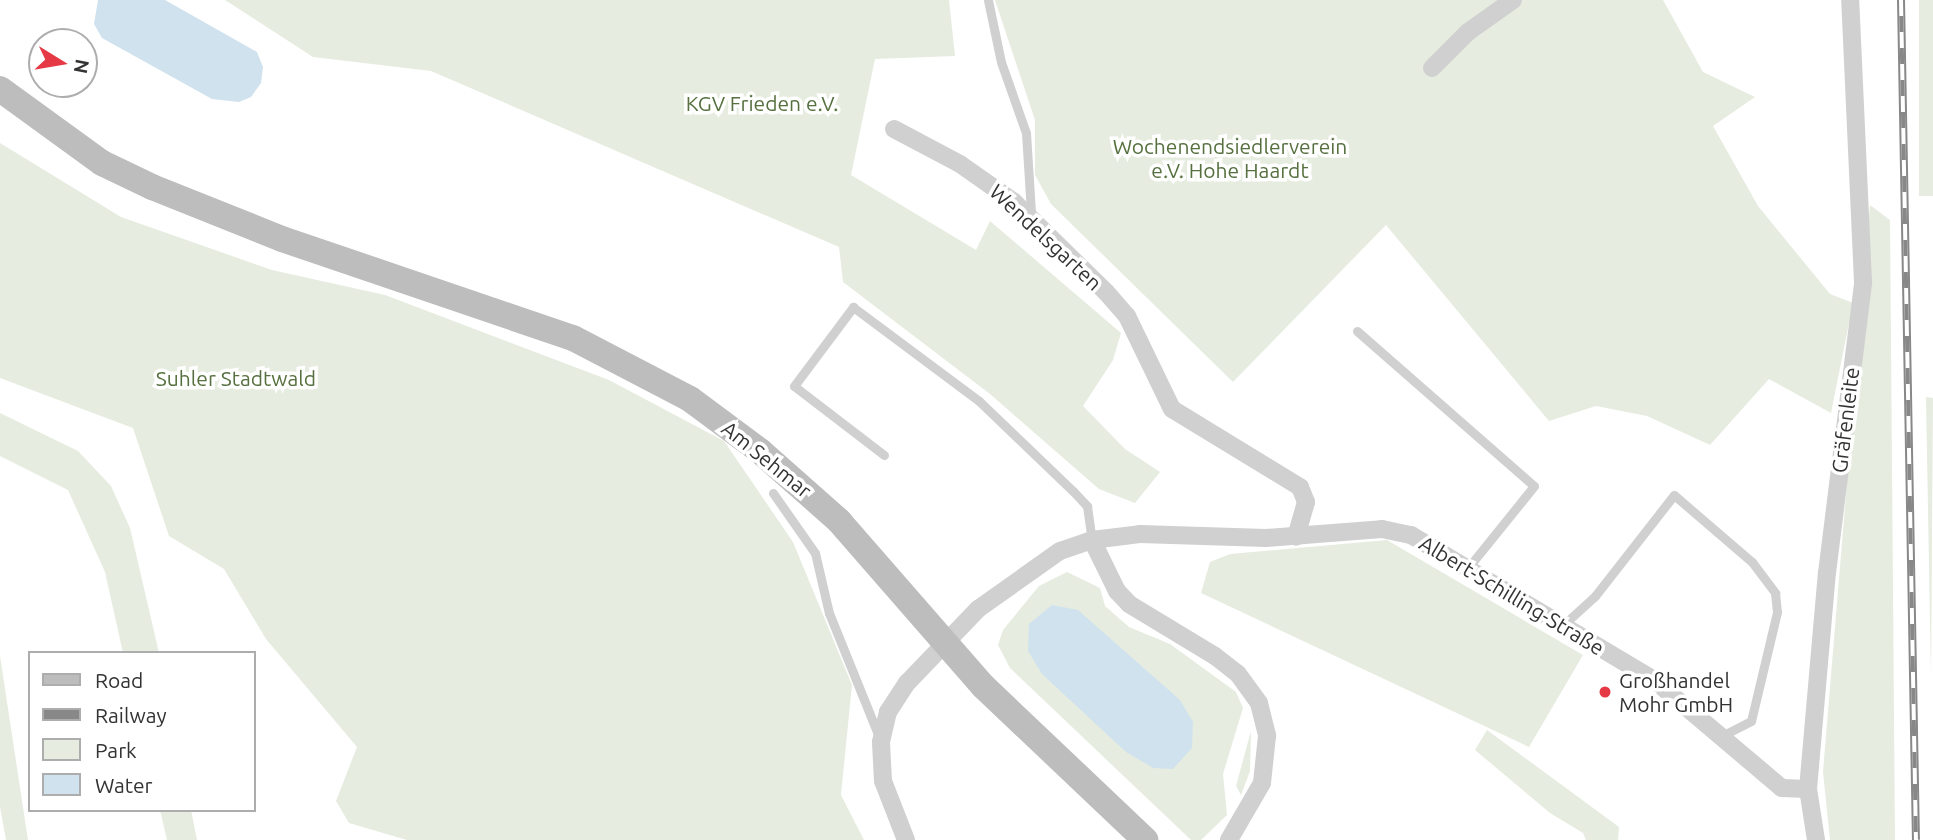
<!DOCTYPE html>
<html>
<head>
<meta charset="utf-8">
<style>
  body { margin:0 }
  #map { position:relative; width:1933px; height:840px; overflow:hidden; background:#fff; font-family:Ubuntu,sans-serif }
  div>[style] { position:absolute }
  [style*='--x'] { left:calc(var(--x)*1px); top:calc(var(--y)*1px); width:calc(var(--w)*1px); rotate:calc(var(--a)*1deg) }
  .green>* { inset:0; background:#e6ecdf; transform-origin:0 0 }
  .water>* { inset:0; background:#cfe2ee }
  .service>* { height:9px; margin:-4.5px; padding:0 4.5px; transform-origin:4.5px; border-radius:4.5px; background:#d0d0d0 }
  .minor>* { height:18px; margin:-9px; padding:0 9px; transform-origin:9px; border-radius:9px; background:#d0d0d0 }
  .secondary>* { height:26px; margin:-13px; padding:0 13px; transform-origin:13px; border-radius:13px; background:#bdbdbd }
  .rail>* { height:8px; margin-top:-4px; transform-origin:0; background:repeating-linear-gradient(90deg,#fff 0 16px,#888 0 32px); box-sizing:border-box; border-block:2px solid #888 }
  .dots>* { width:19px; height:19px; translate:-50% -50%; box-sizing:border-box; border:4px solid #fff; border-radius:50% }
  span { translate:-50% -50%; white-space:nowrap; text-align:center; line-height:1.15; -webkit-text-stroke:7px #fff; paint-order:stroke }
  .park-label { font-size:21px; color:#56703f }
  .street-label { font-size:21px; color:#333 }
  .poi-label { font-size:21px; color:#333 }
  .left { translate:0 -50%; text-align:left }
  .legend { position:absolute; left:28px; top:651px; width:228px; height:161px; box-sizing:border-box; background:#fff; border:2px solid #adadad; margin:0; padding:9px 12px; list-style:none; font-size:21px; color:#333 }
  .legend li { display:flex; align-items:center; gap:14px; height:35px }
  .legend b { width:35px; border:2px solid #adadad }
  .north { position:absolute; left:28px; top:28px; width:70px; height:70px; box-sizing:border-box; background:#fff; border:2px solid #adadad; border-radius:50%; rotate:101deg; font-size:19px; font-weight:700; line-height:28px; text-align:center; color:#333 }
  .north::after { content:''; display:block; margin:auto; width:24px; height:32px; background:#e63946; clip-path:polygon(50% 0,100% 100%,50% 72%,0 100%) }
</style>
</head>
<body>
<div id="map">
  <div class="green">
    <div style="clip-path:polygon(225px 0,949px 0,955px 56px,875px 59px,851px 175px,976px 250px,990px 221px,1121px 333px,1113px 360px,1083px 406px,1125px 449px,1160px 472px,1135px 503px,1099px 489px,990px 394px,843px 282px,839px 247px,431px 71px,313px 57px)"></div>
    <div style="clip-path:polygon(995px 0,1663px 0,1703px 72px,1755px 97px,1713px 126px,1758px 206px,1830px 294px,1853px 303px,1831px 413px,1769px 379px,1710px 445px,1647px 416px,1596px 406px,1549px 421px,1386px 225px,1233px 382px,1051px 204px,1035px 175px,1035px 120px)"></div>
    <div style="left:1919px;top:0;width:14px;height:196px"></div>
    <div style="clip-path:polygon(0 143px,121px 217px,272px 270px,385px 295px,609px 380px,724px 441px,793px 542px,852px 685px,841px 795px,864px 840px,407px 840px,349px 823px,336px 801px,357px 747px,266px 639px,224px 569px,169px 536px,133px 428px,0 378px)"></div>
    <div style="clip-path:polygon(1870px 205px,1890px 220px,1895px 840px,1830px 840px,1823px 772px)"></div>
    <div style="clip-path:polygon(1926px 397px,1933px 398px,1931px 677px)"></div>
    <div style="clip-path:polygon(0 413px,78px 451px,111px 486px,130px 528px,159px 653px,123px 653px,105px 572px,68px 490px,0 456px)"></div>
    <div style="clip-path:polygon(1387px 540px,1583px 655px,1529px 747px,1201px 593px,1210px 562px,1230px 554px)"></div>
    <div style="clip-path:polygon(1067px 572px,1100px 588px,1105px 606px,1129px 627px,1170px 644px,1236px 692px,1243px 708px,1223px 774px,1227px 815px,1201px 840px,1191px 840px,1010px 668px,998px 645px,1003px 630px,1039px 586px)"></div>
    <div style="clip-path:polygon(0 656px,28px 840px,6px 840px,0 807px)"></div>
    <div style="clip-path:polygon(1487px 730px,1619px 827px,1618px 840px,1586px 840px,1583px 833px,1550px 813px,1475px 750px)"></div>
    <div style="clip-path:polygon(1251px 731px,1250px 771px,1241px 795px,1236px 786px)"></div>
    <div style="clip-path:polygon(160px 810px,191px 810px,197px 840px,167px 840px)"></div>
  </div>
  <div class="water">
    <div style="clip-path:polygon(98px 0,165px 0,257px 52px,263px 67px,261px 83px,251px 97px,239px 102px,212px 99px,102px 38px,94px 24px)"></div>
    <div style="clip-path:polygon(1052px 605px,1078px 610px,1180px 700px,1193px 722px,1192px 748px,1173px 769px,1153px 768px,1126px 752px,1042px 674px,1028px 651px,1029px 624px)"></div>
  </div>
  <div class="service">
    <div style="--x:988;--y:0;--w:63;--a:78.2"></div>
    <div style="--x:1001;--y:62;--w:75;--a:70.6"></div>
    <div style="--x:1026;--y:133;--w:80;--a:86.4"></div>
    <div style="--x:1357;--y:331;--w:235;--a:41.2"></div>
    <div style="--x:1534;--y:486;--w:107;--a:128.9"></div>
    <div style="--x:884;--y:455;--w:113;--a:-142.5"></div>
    <div style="--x:794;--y:386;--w:99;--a:-53.2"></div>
    <div style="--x:853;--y:307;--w:157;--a:36.7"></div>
    <div style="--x:979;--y:401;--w:130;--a:43.8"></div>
    <div style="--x:1073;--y:491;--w:21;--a:47"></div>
    <div style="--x:1087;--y:506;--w:34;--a:82"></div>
    <div style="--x:773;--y:493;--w:73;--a:55"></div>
    <div style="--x:815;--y:553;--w:62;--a:76.9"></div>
    <div style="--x:829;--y:613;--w:134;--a:68"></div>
    <div style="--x:1562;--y:626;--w:45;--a:-42.3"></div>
    <div style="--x:1595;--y:596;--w:128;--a:-52"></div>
    <div style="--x:1674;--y:495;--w:103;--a:40.7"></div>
    <div style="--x:1752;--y:562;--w:39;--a:53"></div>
    <div style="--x:1775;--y:593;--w:19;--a:84"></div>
    <div style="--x:1777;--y:612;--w:112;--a:103.4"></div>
    <div style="--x:1751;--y:721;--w:34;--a:153"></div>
  </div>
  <div class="minor">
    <div style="--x:1432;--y:68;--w:51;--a:-45"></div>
    <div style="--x:1468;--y:32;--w:55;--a:-35.4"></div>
    <div style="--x:894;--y:129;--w:75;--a:27.9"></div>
    <div style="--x:960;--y:164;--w:66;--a:35.1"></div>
    <div style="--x:1014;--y:202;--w:129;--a:44.4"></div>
    <div style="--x:1106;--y:292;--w:32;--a:49"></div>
    <div style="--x:1127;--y:316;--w:103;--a:64.2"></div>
    <div style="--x:1172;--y:409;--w:150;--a:31.4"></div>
    <div style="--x:1300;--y:487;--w:16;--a:68"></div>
    <div style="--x:1306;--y:502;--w:36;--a:106"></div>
    <div style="--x:1092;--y:540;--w:57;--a:63.9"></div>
    <div style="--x:1117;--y:591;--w:18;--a:47"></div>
    <div style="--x:1129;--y:604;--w:100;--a:31.2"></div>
    <div style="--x:1215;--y:656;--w:29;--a:38"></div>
    <div style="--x:1238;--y:674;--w:36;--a:54"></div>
    <div style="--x:1259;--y:703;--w:34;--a:76"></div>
    <div style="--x:1267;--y:736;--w:47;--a:96.1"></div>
    <div style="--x:1262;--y:783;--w:66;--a:120.1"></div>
    <div style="--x:906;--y:840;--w:63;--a:-111.3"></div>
    <div style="--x:883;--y:781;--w:39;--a:-93"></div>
    <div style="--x:881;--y:742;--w:31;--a:-77"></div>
    <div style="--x:888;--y:712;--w:35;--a:-57"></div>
    <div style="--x:907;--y:683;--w:103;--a:-46.2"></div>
    <div style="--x:978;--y:609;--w:100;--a:-35.3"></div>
    <div style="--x:1060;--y:551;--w:34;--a:-19"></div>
    <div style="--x:1092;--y:540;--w:48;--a:-7.1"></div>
    <div style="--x:1140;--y:534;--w:126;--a:1.8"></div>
    <div style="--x:1266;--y:538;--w:116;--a:-4.4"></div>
    <div style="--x:1382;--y:529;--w:30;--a:12"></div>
    <div style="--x:1411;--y:535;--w:283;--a:30.8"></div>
    <div style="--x:1654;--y:680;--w:167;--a:40.2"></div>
    <div style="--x:1782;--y:788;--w:26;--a:2"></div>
    <div style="--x:1816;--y:840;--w:52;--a:-98.9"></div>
    <div style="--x:1808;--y:789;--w:217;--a:-85"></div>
    <div style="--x:1827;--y:573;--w:293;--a:-82.9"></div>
    <div style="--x:1863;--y:282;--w:282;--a:-92.6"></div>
  </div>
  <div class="secondary">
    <div style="--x:0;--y:89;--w:126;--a:36"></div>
    <div style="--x:102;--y:163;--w:55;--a:25.6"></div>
    <div style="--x:152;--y:187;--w:140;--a:21.8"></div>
    <div style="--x:282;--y:239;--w:307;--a:18.8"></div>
    <div style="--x:573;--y:338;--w:132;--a:27.5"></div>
    <div style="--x:690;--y:399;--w:87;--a:36.6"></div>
    <div style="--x:760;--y:451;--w:106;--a:41.5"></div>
    <div style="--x:839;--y:521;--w:219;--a:48.9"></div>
    <div style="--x:983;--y:686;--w:224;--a:43.5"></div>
  </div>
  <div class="rail">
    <div style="--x:1901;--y:0;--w:840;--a:88.98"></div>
  </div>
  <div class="dots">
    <div style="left:1605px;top:692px;background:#e63946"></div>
  </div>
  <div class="park-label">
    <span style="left:762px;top:103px">KGV Frieden e.V.</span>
    <span style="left:1230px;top:158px">Wochenendsiedlerverein<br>e.V. Hohe Haardt</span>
    <span style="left:236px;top:378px">Suhler Stadtwald</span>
  </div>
  <div class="street-label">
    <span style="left:1046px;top:237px;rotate:43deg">Wendelsgarten</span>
    <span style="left:1845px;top:420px;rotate:-83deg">Gräfenleite</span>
    <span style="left:767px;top:459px;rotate:39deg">Am Sehmar</span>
    <span style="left:1512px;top:595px;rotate:31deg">Albert-Schilling-Straße</span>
  </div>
  <div class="poi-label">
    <span class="left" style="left:1619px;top:692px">Großhandel<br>Mohr GmbH</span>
  </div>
  <ul class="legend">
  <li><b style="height:9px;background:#bdbdbd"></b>Road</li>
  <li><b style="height:9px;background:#888"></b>Railway</li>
  <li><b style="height:19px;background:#e6ecdf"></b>Park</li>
  <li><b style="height:19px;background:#cfe2ee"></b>Water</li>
  </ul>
  <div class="north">N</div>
</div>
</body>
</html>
